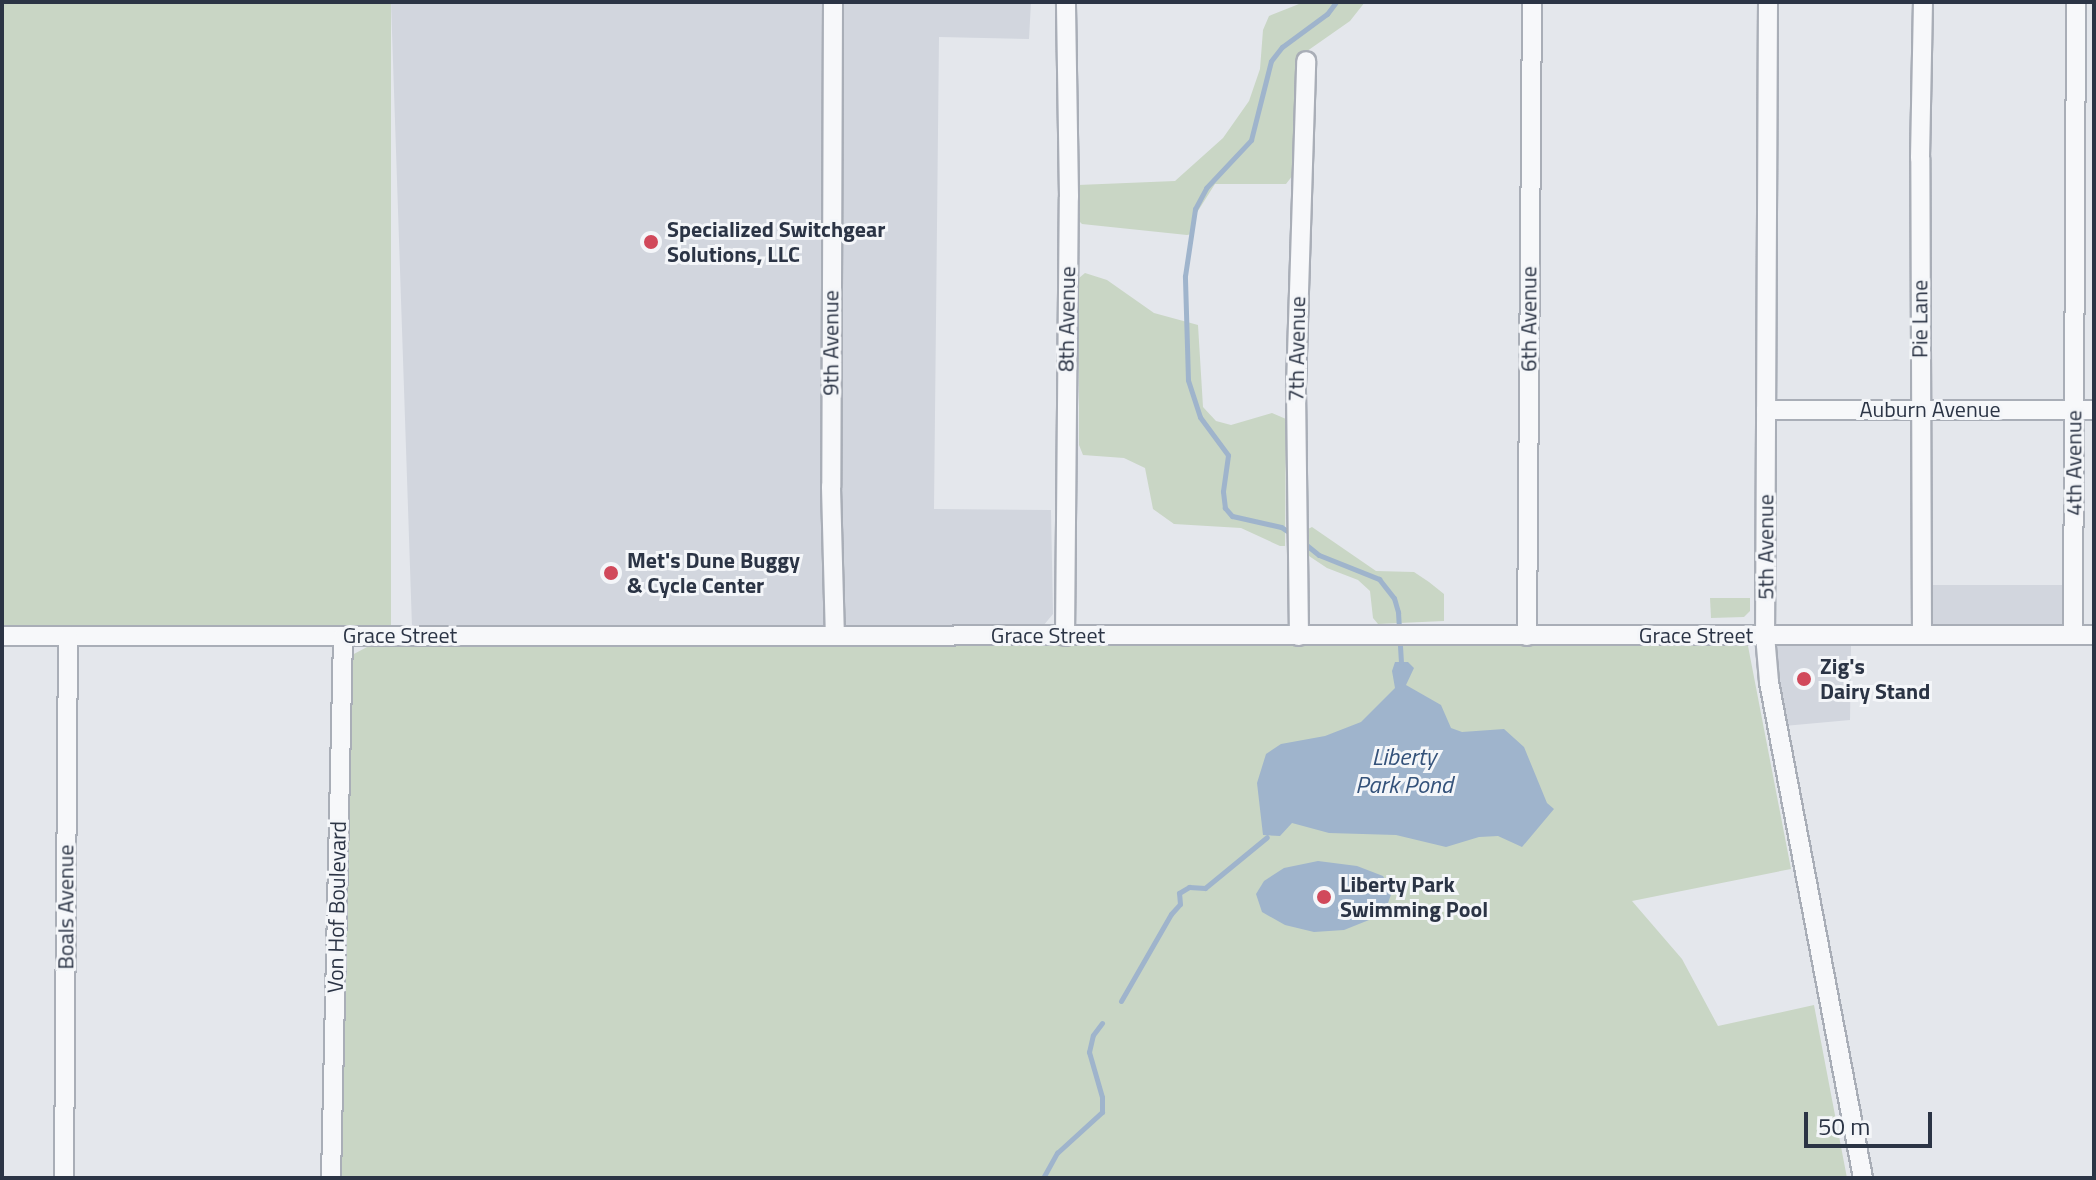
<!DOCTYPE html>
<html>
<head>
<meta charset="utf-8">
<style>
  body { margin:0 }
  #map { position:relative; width:2096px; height:1180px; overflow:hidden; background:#e4e7ec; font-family:"Titillium Web",sans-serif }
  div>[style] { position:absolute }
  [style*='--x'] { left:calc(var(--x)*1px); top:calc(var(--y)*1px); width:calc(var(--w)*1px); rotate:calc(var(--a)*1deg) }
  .built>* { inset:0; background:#d2d6de; transform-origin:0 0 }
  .green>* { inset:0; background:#c9d6c5; transform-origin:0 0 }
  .water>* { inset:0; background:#9fb4cc }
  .stream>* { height:5px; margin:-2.5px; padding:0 2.5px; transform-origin:2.5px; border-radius:2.5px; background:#9fb4cc }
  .roads { filter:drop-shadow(2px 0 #a9aeb7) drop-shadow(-2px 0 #a9aeb7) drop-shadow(0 2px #a9aeb7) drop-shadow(0 -2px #a9aeb7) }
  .minor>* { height:18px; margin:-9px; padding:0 9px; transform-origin:9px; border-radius:9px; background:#f7f8fa }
  .dots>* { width:22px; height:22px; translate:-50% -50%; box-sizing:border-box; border:4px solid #f4f6f9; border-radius:50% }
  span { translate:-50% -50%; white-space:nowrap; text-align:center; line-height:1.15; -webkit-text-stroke:6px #f4f6f9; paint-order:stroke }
  .poi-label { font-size:22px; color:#2b3445; font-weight:700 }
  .left { translate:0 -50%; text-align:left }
  .street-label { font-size:22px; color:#2b3445 }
  .water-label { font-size:24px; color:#34527a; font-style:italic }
  .frame { position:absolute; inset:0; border:4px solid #2b3445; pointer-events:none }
  .scale { position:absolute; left:1804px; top:1112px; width:128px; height:36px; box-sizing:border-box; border:4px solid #2b3445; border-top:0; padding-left:10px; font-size:24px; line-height:28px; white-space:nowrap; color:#2b3445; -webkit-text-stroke:6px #f4f6f9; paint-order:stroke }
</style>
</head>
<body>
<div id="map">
  <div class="built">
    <div style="clip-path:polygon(391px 2px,1031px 2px,1029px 39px,939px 37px,934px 509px,1051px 510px,1053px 614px,1043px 626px,412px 627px)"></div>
    <div style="left:1928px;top:585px;width:135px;height:40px"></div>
    <div style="clip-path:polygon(1777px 646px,1851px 646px,1850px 720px,1784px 726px)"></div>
  </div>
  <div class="green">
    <div style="left:4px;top:2px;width:387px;height:627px"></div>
    <div style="clip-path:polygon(1304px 2px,1365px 2px,1350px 21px,1300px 56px,1293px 175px,1286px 184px,1215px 184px,1196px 214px,1192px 234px,1187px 235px,1082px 224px,1078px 220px,1078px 185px,1175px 181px,1223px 138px,1249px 101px,1260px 69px,1263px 30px,1269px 16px)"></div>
    <div style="clip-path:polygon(1085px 273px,1107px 280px,1154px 313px,1198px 325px,1203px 407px,1216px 421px,1231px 425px,1272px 413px,1286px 419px,1285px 546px,1280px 546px,1241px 528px,1174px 524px,1153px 509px,1145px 468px,1124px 458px,1083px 455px,1079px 445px,1079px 278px)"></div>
    <div style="clip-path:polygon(1312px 527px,1376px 571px,1414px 572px,1429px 582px,1444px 594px,1444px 621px,1378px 624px,1373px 618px,1370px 591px,1358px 580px,1327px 568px,1309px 556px,1308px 529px)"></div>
    <div style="clip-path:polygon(1710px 598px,1750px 598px,1750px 611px,1744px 617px,1711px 618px)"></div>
    <div style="clip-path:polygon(1089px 645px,1748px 646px,1791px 869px,1632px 901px,1682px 959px,1718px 1026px,1814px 1005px,1847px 1178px,339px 1178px,352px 655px,369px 646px)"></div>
  </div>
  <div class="water">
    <div style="clip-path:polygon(1395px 662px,1408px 662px,1414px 668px,1406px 685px,1441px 705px,1451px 728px,1462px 732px,1504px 729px,1524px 747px,1547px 803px,1554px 809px,1522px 847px,1498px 836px,1479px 837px,1446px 847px,1396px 835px,1329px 833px,1292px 823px,1280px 836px,1263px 835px,1257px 783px,1266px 754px,1281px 744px,1325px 736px,1361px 722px,1395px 688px,1392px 671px)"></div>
    <div style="clip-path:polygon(1318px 861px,1357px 866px,1383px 876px,1392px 892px,1384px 914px,1344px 930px,1314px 932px,1285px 925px,1262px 912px,1256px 894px,1264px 881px,1284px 868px)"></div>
  </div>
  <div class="stream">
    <div style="--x:1293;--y:535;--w:14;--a:-146"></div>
    <div style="--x:1281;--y:527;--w:50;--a:-167.3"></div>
    <div style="--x:1232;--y:516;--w:11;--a:-131"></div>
    <div style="--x:1225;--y:508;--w:17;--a:-97"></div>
    <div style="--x:1223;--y:491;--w:36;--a:-82"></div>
    <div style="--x:1228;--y:455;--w:47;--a:-126.4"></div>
    <div style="--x:1200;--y:417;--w:39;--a:-108"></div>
    <div style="--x:1188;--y:380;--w:104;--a:-91.7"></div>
    <div style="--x:1185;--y:276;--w:68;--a:-81.5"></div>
    <div style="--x:1195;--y:209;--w:24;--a:-62"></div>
    <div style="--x:1206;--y:188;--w:66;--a:-46.8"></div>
    <div style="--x:1251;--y:140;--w:81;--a:-75.8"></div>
    <div style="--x:1271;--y:61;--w:18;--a:-52"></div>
    <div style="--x:1282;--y:47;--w:56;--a:-36.3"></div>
    <div style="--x:1327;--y:14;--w:15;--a:-53"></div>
    <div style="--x:1304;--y:543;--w:19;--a:39"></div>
    <div style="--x:1319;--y:555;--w:65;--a:21.8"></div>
    <div style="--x:1379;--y:579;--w:24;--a:52"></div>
    <div style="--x:1394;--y:598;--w:15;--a:74"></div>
    <div style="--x:1398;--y:612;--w:50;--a:86.6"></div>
    <div style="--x:1121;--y:1001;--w:100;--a:-60.1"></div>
    <div style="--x:1171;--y:914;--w:13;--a:-48"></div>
    <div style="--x:1180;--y:904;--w:11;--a:-95"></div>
    <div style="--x:1179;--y:893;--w:12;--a:-31"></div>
    <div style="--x:1189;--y:887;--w:16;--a:4"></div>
    <div style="--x:1205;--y:888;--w:80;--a:-39.4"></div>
    <div style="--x:1043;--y:1178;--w:29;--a:-61"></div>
    <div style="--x:1057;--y:1153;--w:61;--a:-42.3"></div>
    <div style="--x:1102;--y:1112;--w:15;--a:-90"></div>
    <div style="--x:1102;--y:1097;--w:47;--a:-106.1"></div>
    <div style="--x:1089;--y:1052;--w:17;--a:-77"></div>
    <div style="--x:1093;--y:1035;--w:15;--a:-53"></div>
  </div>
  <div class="roads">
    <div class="minor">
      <div style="--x:833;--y:2;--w:485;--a:90.2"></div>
      <div style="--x:831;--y:487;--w:149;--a:88.5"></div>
      <div style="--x:1768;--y:2;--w:633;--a:90.27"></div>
      <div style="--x:1765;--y:635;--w:47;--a:85.1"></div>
      <div style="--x:1769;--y:682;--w:505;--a:79.27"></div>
      <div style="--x:1766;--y:410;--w:328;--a:0"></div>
      <div style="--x:1922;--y:635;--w:477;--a:-90.2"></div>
      <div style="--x:1920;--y:158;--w:156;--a:-88.9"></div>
      <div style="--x:2073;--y:635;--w:633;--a:-89.73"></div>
      <div style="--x:2;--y:636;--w:2092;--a:-0.03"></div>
      <div style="--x:1065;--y:636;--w:439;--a:-89.5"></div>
      <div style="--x:1069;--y:197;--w:195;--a:-90.9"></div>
      <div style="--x:1299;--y:636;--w:249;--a:-90.7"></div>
      <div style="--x:1296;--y:387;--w:326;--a:-88.2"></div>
      <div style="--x:1527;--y:636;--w:634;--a:-89.55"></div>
      <div style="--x:64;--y:1178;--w:542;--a:-89.58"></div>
      <div style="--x:331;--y:1178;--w:542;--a:-88.73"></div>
    </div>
  </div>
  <div class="dots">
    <div style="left:651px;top:242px;background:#d1495b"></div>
    <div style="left:611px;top:573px;background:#d1495b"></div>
    <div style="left:1804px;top:679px;background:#d1495b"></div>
    <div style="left:1324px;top:897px;background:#d1495b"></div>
  </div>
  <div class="poi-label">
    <span class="left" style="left:667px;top:242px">Specialized Switchgear<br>Solutions, LLC</span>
    <span class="left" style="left:627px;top:573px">Met's Dune Buggy<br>&amp; Cycle Center</span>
    <span class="left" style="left:1820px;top:679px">Zig's<br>Dairy Stand</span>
    <span class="left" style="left:1340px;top:897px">Liberty Park<br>Swimming Pool</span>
  </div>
  <div class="street-label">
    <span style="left:1067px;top:319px;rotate:-89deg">8th Avenue</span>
    <span style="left:1529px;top:319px;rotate:-90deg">6th Avenue</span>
    <span style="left:1920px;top:319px;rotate:-90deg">Pie Lane</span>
    <span style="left:831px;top:343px;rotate:-90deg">9th Avenue</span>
    <span style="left:1297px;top:349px;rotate:-89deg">7th Avenue</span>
    <span style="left:1930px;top:410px">Auburn Avenue</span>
    <span style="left:2074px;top:463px;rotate:-90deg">4th Avenue</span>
    <span style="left:1766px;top:547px;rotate:-90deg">5th Avenue</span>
    <span style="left:400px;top:636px">Grace Street</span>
    <span style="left:1048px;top:636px">Grace Street</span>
    <span style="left:1696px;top:636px">Grace Street</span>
    <span style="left:66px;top:907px;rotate:-90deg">Boals Avenue</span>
    <span style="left:337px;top:907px;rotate:-89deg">Von Hof Boulevard</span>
  </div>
  <div class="water-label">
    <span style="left:1404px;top:771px">Liberty<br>Park Pond</span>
  </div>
  <div class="frame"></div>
  <div class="scale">50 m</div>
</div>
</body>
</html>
